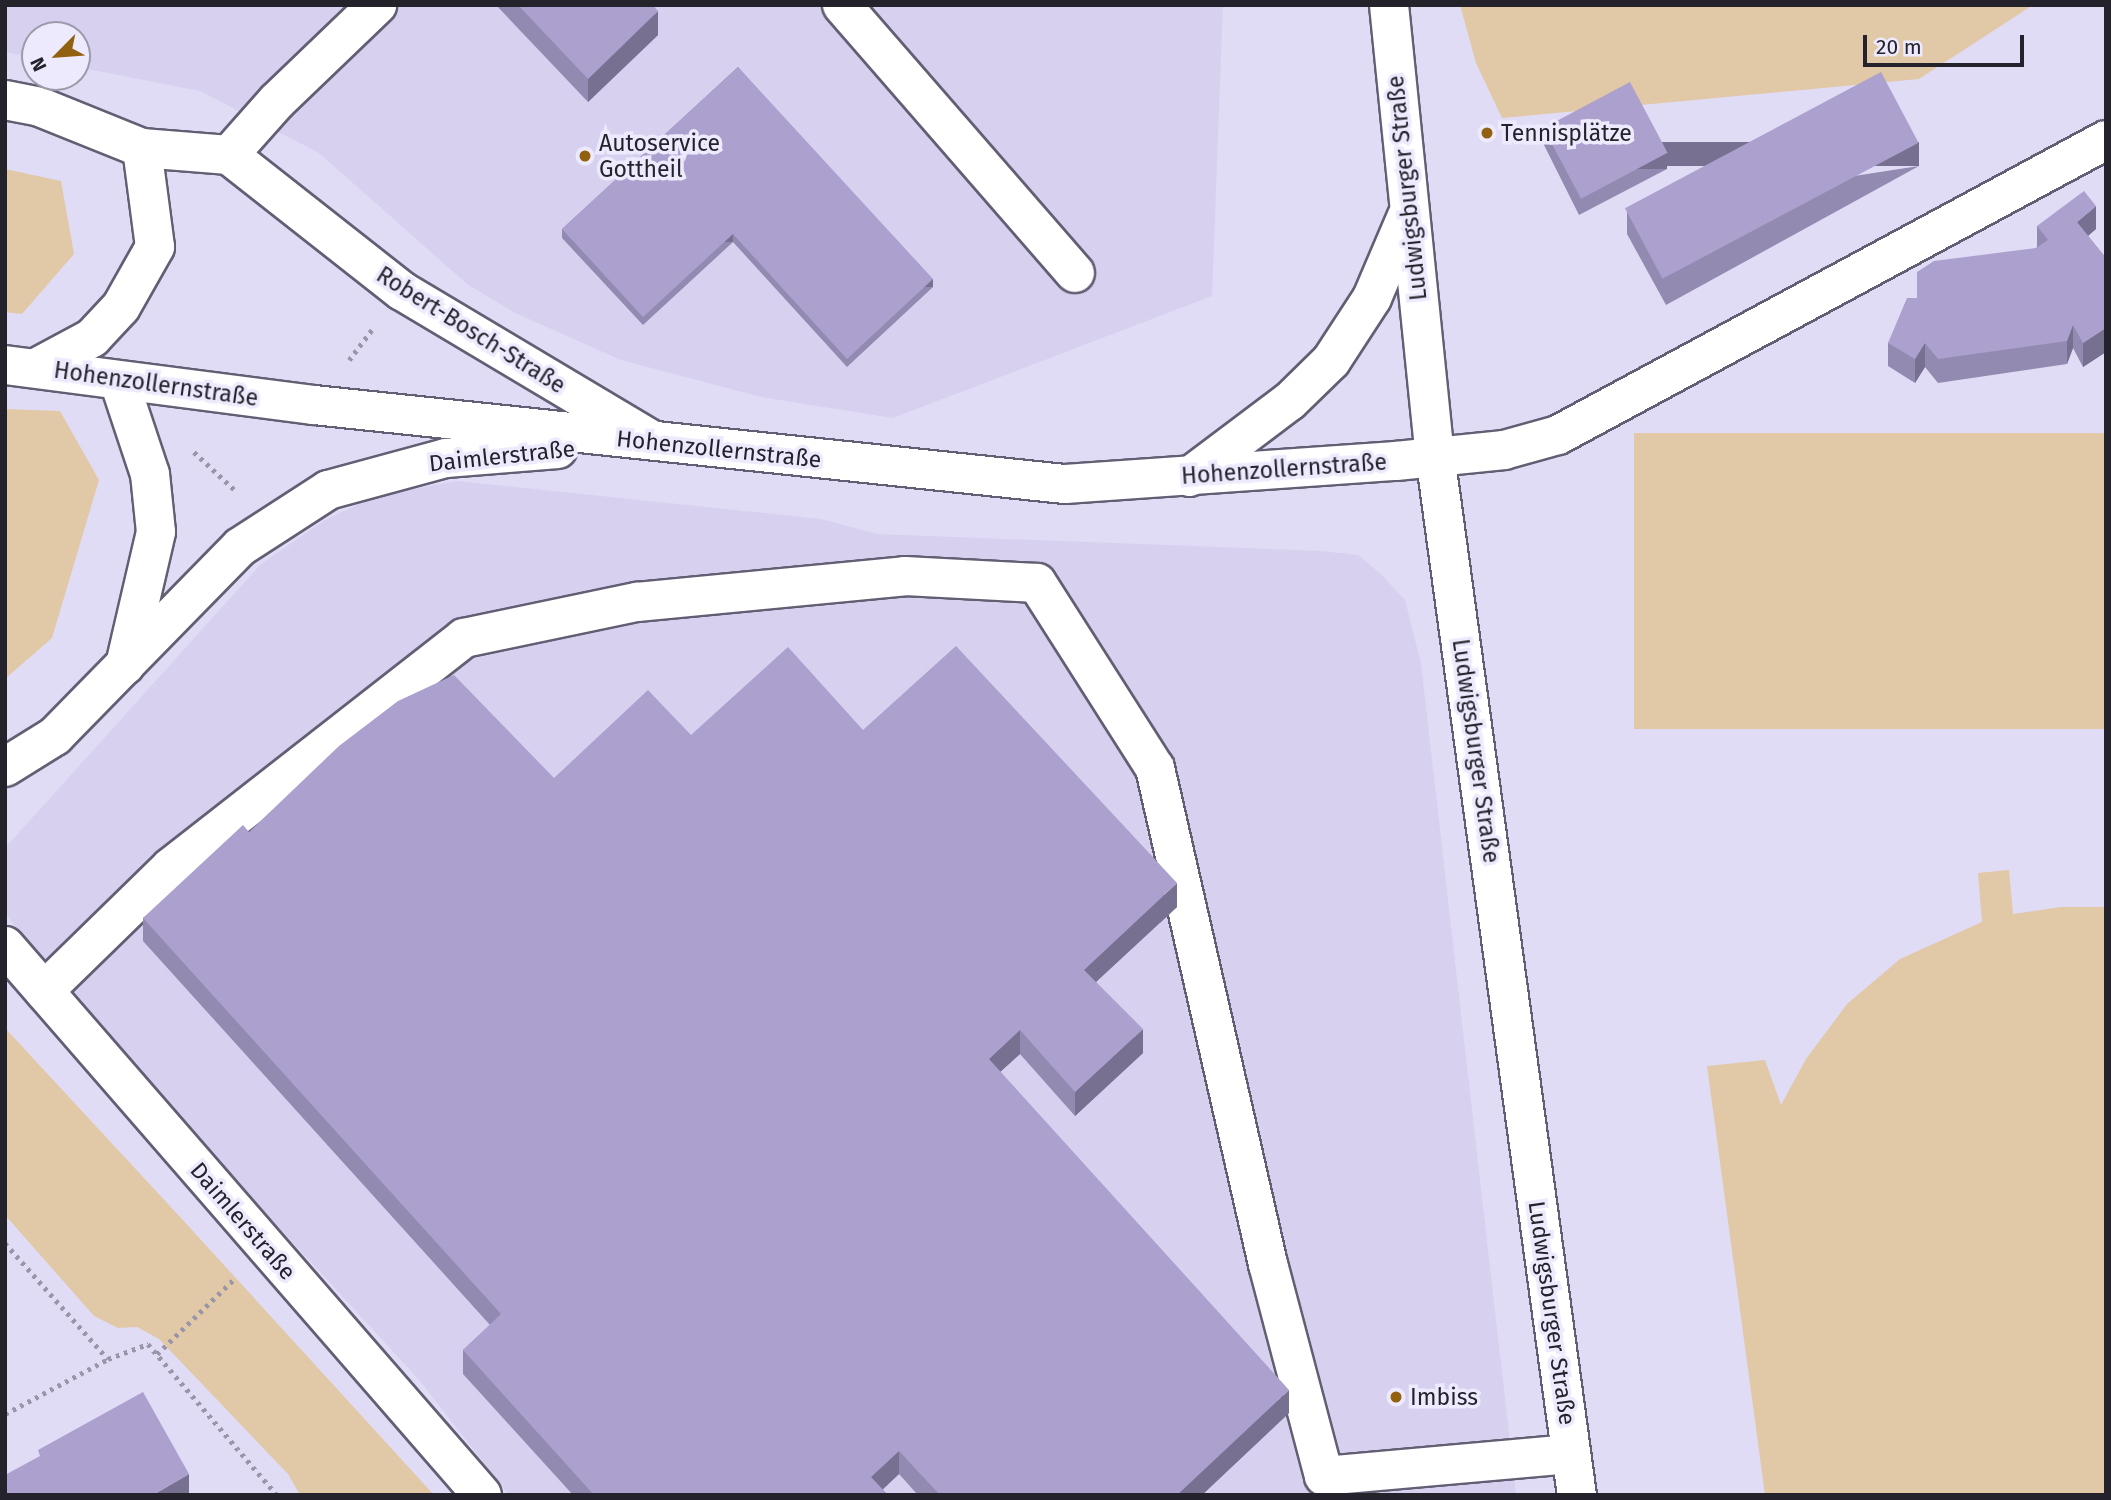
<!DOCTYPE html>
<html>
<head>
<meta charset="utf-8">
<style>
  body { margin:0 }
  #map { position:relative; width:2111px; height:1500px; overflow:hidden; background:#e1dcf5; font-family:"Fira Sans",sans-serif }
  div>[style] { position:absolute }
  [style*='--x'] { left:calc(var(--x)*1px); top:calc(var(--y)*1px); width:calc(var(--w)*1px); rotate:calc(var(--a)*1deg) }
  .built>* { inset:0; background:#d7d0ef }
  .green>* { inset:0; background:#e1c8a7; transform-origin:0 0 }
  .path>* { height:4.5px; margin-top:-2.25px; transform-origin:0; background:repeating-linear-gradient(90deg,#9a96a9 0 3.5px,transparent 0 8.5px) }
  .roads { filter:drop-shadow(2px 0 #635e73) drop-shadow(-2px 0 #635e73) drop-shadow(0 2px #635e73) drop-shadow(0 -2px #635e73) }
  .minor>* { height:38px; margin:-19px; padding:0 19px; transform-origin:19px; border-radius:19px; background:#fff }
  .wall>* { inset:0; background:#938ab1 }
  .shaded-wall>* { inset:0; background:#787090; transform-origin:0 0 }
  .building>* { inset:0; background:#aba0ce; transform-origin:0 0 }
  .dots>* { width:19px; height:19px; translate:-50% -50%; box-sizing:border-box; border:4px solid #eeeafe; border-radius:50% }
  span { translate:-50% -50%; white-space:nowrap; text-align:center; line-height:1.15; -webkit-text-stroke:7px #eeeafe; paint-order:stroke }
  .poi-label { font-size:23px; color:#24222b }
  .left { translate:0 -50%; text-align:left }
  .street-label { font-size:23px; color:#24222b }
  .frame { position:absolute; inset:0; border:7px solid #24222b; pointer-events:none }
  .north { position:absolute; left:21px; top:21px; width:70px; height:70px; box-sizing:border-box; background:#eeeafe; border:2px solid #9d9aaa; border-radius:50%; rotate:245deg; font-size:19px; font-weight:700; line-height:28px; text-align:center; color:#24222b }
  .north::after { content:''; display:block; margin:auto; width:24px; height:32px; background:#91610f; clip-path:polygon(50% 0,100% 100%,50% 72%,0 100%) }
  .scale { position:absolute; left:1863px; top:35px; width:161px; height:32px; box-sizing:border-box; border:4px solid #24222b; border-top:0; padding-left:9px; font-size:21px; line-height:24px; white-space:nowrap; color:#24222b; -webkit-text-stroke:5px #eeeafe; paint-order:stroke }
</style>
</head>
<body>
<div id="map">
  <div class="built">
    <div style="clip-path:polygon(5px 5px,1223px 5px,1212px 296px,893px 418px,761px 397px,621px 360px,515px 313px,467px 284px,319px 153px,200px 91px,77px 67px,77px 35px,35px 35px,35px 58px,5px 52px)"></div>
    <div style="clip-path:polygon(458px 481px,821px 519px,877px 534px,1321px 551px,1358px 555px,1381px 574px,1405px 600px,1421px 663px,1516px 1495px,509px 1495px,420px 1381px,40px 967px,5px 911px,5px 848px,261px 564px,325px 520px,378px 495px)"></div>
  </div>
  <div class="green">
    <div style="clip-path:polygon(1460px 5px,2033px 5px,1919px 79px,1502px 118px,1476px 63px)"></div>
    <div style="clip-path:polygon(5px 169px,61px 181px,74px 254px,22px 314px,5px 312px)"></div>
    <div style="clip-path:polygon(5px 409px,60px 411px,99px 480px,52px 638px,5px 679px)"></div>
    <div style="left:2106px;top:433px;width:296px;height:472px;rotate:90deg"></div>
    <div style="clip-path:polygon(2009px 870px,2013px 914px,2061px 907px,2106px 907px,2106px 1495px,1765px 1495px,1707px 1066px,1765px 1060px,1781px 1105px,1806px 1059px,1847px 1004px,1900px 959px,1982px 922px,1978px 873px)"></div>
    <div style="clip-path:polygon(5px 1028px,181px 1218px,434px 1495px,300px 1495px,288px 1474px,159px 1339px,137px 1327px,118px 1328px,94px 1316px,5px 1215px)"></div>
  </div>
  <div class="path">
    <div style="--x:349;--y:360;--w:40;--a:-53"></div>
    <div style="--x:194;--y:452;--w:57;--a:42.9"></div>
    <div style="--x:5;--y:1243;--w:155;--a:48.4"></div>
    <div style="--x:157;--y:1354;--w:107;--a:-44.2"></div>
    <div style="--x:5;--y:1414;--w:117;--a:-28.1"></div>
    <div style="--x:108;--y:1359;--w:43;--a:-20.6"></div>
    <div style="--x:148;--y:1344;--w:199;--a:49.5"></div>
  </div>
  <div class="roads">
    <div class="minor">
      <div style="--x:842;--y:5;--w:355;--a:49"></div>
      <div style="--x:1389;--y:5;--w:452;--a:84.2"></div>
      <div style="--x:1435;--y:455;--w:1050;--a:82.23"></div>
      <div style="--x:5;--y:100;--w:36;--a:11"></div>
      <div style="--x:40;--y:107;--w:110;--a:21.9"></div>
      <div style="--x:142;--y:148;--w:87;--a:4.6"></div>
      <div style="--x:229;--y:155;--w:220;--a:38.2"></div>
      <div style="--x:402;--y:291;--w:289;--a:30.8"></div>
      <div style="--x:229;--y:155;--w:72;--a:-48.4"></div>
      <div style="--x:277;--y:101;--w:139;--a:-43.8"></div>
      <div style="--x:5;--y:365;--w:312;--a:7.4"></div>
      <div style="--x:314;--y:405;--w:755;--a:6.01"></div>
      <div style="--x:1065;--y:484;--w:332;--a:-4"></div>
      <div style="--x:1396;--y:461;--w:109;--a:-5.8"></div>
      <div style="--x:1504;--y:450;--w:56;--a:-15.5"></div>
      <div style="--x:1558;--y:435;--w:622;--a:-28.29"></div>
      <div style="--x:36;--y:368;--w:64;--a:-28.2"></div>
      <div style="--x:92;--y:338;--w:42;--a:-46.9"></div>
      <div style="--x:121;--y:307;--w:69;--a:-60.5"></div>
      <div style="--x:155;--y:247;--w:100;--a:-97.5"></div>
      <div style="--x:119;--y:381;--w:98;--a:71.6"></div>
      <div style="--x:150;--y:474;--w:58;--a:84.1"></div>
      <div style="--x:156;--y:532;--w:137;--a:103.1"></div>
      <div style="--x:1189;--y:477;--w:126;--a:-37"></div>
      <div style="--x:1290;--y:401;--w:57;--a:-44.3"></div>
      <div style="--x:1331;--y:361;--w:75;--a:-56.9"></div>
      <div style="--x:1372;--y:298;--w:89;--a:-66.9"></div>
      <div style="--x:5;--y:767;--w:59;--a:-31.8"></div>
      <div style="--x:55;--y:736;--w:264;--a:-45.6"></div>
      <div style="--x:240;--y:547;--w:105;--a:-32.9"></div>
      <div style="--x:328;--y:490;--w:122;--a:-15.2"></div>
      <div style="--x:446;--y:458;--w:112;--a:-4.6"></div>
      <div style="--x:5;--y:946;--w:727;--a:49.01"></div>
      <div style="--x:44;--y:991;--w:177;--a:-44.3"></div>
      <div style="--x:171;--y:867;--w:372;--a:-38"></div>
      <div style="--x:464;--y:638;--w:177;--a:-11.8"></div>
      <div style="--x:637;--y:602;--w:269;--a:-5.5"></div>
      <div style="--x:905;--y:576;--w:132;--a:3"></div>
      <div style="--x:1037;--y:583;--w:219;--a:57.5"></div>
      <div style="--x:1155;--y:768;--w:509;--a:77.17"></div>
      <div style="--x:1268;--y:1264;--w:219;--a:75.2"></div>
      <div style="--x:1324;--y:1476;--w:248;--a:-5.1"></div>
    </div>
  </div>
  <div class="wall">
    <div style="clip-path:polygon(496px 5px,653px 5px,658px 35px,588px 102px)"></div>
    <div style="clip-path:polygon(738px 67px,933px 287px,847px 367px,733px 242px,643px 325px,562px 238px,562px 229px)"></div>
    <div style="clip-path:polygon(1543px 127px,1667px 169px,1579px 215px,1543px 143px)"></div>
    <div style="clip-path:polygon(1919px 166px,1666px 305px,1627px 234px,1627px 211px)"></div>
    <div style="clip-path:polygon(2037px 226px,2096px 229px,2088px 236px,2106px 258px,2106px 352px,2083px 367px,2073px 348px,2067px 364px,1938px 383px,1925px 367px,1915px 383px,1888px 366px,1888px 343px,1917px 298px,2036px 248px,2037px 247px)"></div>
    <div style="clip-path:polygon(863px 730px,1177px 907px,1096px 982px,1143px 1053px,1075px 1116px,1020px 1054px,1000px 1072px,1289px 1413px,1202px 1495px,918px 1495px,899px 1474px,882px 1489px,888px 1495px,573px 1495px,463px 1374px,463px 1350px,490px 1325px,143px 941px,143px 918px,249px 832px,554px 778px,691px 735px)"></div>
  </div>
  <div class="shaded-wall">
    <div style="clip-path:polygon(658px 11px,658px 35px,588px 102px,588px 79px)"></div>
    <div style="left:1919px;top:142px;width:24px;height:289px;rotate:90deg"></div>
    <div style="left:1667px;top:153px;width:16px;height:99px;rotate:90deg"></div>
    <div style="clip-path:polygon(2096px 206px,2096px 229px,2077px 245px,2077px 222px)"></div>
    <div style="left:733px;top:234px;width:8px;height:122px;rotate:90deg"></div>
    <div style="left:933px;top:279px;width:8px;height:117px;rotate:90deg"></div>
    <div style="clip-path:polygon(2073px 325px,2073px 348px,2067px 364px,2067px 341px)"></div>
    <div style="clip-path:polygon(2106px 328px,2106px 352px,2083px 367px,2083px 343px)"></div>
    <div style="clip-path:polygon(1925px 343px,1925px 367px,1915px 383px,1915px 359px)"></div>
    <div style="clip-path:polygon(1177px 883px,1177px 907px,1084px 993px,1084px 970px)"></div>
    <div style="clip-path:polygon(1143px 1029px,1143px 1053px,1075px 1116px,1075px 1092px)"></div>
    <div style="clip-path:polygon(1020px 1030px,1020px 1054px,989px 1082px,989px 1059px)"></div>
    <div style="clip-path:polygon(1289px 1390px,1289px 1413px,1202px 1495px,1177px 1495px)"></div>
    <div style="clip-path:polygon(899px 1451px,899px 1474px,877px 1495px,871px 1477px)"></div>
    <div style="clip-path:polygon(189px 1474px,189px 1495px,153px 1495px)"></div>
  </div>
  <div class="building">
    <div style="clip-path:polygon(518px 5px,653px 5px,658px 11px,588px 79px)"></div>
    <div style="clip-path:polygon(738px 67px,933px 279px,847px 359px,733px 234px,643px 317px,562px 229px)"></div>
    <div style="left:1881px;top:72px;width:80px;height:290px;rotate:62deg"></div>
    <div style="left:1630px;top:82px;width:80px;height:98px;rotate:62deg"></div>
    <div style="clip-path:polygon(2084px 191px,2096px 206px,2077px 222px,2106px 258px,2106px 328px,2083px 343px,2073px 325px,2067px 341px,1938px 359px,1925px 343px,1915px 359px,1888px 343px,1907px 298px,1917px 298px,1917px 272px,1934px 261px,2036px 248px,2048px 240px,2037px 226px)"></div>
    <div style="clip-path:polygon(956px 646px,1177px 883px,1084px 970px,1143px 1029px,1075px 1092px,1020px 1030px,989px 1059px,1289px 1390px,1177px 1495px,940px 1495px,899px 1451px,871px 1477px,888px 1495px,594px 1495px,463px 1350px,501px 1314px,143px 918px,243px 825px,249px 832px,339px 746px,398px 701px,454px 675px,554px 778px,648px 690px,691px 735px,788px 647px,863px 730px)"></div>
    <div style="clip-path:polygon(143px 1392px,189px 1474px,153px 1495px,5px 1495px,5px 1475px,40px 1456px,38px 1450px)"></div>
  </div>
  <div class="dots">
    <div style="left:1487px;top:133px;background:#91610f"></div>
    <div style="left:585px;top:156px;background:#91610f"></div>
    <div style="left:1396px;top:1397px;background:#91610f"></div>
  </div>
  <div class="poi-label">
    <span class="left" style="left:1501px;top:133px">Tennisplätze</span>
    <span class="left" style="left:599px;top:156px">Autoservice<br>Gottheil</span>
    <span class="left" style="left:1410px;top:1397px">Imbiss</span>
  </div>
  <div class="street-label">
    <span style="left:1407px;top:188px;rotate:-96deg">Ludwigsburger Straße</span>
    <span style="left:471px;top:330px;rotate:32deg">Robert-Bosch-Straße</span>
    <span style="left:156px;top:384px;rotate:8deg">Hohenzollernstraße</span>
    <span style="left:719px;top:449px;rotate:6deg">Hohenzollernstraße</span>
    <span style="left:502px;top:456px;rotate:-6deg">Daimlerstraße</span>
    <span style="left:1284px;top:469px;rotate:-4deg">Hohenzollernstraße</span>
    <span style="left:1476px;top:751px;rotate:82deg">Ludwigsburger Straße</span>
    <span style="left:243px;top:1221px;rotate:49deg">Daimlerstraße</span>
    <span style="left:1552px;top:1313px;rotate:82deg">Ludwigsburger Straße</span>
  </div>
  <div class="frame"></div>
  <div class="north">N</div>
  <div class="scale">20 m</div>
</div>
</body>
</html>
